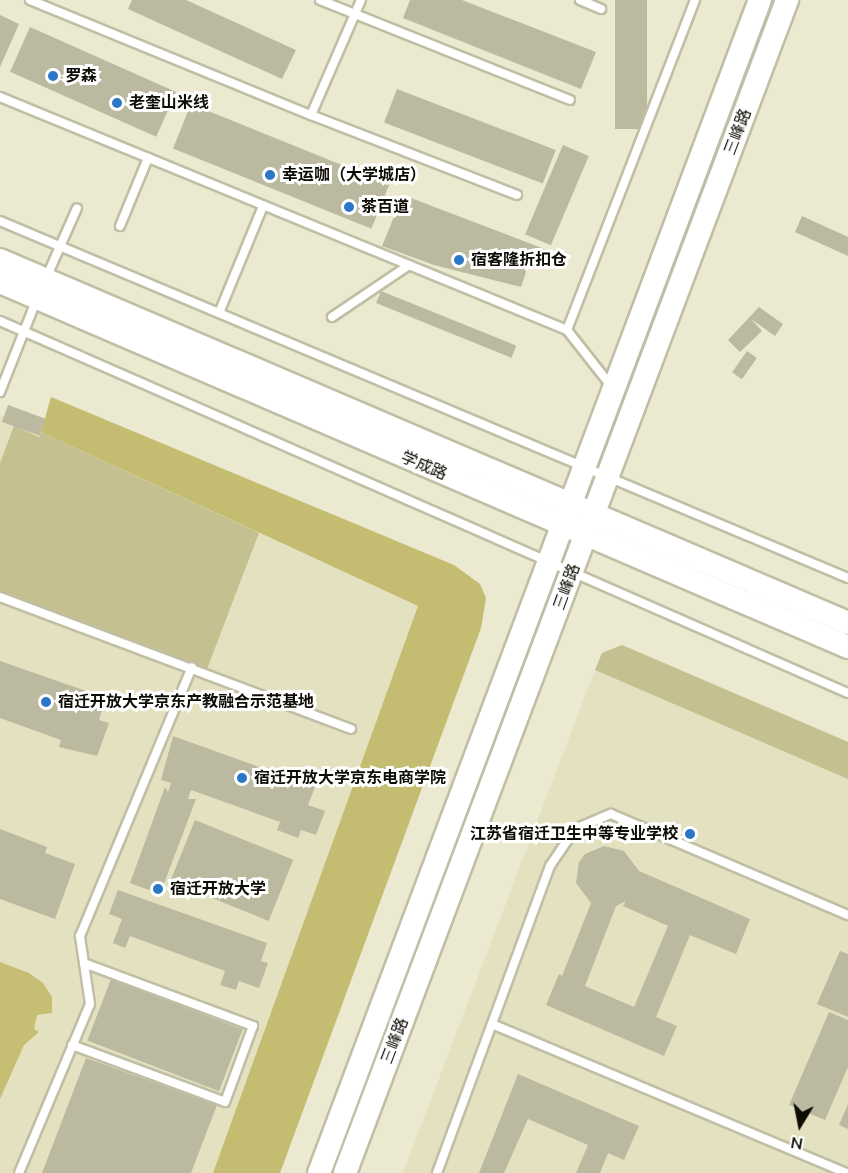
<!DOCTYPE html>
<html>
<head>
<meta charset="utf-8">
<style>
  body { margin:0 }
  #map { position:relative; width:848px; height:1173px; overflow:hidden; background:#ebe9cf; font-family:"Nunito Sans","Noto Sans SC",sans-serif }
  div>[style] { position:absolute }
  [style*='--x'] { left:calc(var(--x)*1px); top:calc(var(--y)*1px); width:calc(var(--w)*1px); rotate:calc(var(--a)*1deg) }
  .built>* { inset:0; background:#e3e1bf }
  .green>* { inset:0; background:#c5c090 }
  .forest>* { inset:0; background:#c4bc70 }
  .water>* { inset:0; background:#c6be72 }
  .building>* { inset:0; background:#bbb9a0; transform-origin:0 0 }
  .roads { filter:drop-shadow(2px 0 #c0bea5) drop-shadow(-2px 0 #c0bea5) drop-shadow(0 2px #c0bea5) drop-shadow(0 -2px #c0bea5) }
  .service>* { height:8px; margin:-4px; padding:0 4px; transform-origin:4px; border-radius:4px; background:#fff }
  .secondary>* { height:22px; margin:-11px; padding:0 11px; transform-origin:11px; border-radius:11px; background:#fff }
  .dots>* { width:16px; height:16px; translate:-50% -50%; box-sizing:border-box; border:3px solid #fff; border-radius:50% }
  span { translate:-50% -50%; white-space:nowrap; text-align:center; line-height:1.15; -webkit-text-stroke:6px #fff; paint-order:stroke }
  .poi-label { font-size:16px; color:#0d0c05; font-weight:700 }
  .left { translate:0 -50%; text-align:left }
  .right { translate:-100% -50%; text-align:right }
  .street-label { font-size:16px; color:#0d0c05 }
  .north { position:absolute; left:770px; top:1095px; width:60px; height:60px; -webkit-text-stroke:4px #fff; paint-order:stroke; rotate:190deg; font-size:16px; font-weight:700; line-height:24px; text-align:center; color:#0d0c05 }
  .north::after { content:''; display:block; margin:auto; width:21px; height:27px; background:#0d0c05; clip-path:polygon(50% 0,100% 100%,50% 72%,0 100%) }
</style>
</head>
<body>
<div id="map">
  <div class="built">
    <div style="clip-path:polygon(0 415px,418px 606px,213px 1173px,0 1173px)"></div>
    <div style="clip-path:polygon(622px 645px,848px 742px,848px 1173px,403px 1173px,595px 670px,602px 653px)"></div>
  </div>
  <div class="green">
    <div style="clip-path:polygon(14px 426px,39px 437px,41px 432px,259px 533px,207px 669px,0 593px,0 463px)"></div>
    <div style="clip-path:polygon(622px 645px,848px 742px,848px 779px,595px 670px,602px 653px)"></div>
  </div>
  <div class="forest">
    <div style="clip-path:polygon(51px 397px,454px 565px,480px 584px,486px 598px,481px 628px,280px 1173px,213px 1173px,418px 606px,41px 432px)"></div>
  </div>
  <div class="water">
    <div style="clip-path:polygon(0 962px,29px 973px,43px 983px,52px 997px,52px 1013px,37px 1015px,34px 1029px,39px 1032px,24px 1045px,0 1099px)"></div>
  </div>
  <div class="building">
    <div style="clip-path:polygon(132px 0,186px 0,296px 50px,282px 79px,128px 9px)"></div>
    <div style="clip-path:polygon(410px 0,462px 0,596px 52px,581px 89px,403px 18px)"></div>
    <div style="left:615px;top:0;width:32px;height:129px"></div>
    <div style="clip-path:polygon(0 15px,19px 24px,0 67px)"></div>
    <div style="left:30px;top:27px;width:160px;height:49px;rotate:24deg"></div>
    <div style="left:397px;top:89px;width:170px;height:36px;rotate:21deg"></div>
    <div style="left:191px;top:104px;width:214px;height:48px;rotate:22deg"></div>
    <div style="left:563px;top:145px;width:28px;height:97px;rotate:23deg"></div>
    <div style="clip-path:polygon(403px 195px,547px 250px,540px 267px,529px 263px,521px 287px,434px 265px,382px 246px)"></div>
    <div style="clip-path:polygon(802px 216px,848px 237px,848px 256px,795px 232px)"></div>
    <div style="left:381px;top:291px;width:146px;height:13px;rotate:22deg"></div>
    <div style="clip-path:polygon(759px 307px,783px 324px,775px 336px,751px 319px,762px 331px,740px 352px,728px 340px)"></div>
    <div style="left:747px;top:351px;width:12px;height:26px;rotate:35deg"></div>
    <div style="left:8px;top:405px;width:40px;height:18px;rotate:20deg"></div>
    <div style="clip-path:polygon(0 661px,106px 698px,99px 720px,109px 723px,97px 756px,59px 747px,61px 740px,0 718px)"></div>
    <div style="clip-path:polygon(173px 736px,315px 787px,308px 805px,325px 811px,316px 835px,301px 830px,298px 838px,277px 830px,280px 822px,191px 790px,188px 799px,196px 799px,160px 894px,130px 883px,165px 787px,168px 792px,171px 783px,161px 780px)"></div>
    <div style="left:195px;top:820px;width:106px;height:66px;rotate:22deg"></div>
    <div style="clip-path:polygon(0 829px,47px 847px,45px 853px,75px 864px,55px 919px,0 899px)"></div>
    <div style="clip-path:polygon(evenodd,604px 846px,624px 851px,639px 871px,750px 919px,736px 954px,690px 935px,656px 1017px,677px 1026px,664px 1056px,546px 1005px,559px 974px,562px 976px,591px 903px,576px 883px,579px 862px,585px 854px,604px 846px,626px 901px,623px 906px,668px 926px,634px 1007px,585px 986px,616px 906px,626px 901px)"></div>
    <div style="clip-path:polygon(118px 890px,267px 943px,261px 961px,268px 963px,259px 988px,239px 981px,236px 990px,220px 985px,225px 971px,130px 936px,125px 948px,113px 943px,122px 919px,109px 914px)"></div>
    <div style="clip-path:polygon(840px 951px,848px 954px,848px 1017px,817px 1004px)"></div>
    <div style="left:111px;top:979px;width:141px;height:66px;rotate:21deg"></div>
    <div style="clip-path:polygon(829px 1012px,848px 1020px,848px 1067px,825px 1120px,789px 1105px)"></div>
    <div style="clip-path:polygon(86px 1058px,217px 1105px,191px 1173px,42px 1173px)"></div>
    <div style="clip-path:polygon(518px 1074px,639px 1126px,624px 1160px,608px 1153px,600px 1173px,576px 1173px,588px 1145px,528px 1119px,504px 1173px,479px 1173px)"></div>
    <div style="clip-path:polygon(848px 1104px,848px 1129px,839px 1125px)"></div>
  </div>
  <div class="roads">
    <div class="service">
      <div style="--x:30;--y:0;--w:304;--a:22.3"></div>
      <div style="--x:311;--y:115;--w:125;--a:-66.5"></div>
      <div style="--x:320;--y:0;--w:269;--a:21.8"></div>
      <div style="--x:580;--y:0;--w:23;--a:23"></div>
      <div style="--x:0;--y:97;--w:613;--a:22.34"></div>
      <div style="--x:567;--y:330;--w:354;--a:-68.8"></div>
      <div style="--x:311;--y:115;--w:221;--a:21.2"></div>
      <div style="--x:0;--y:221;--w:920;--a:22.83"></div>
      <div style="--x:120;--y:226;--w:74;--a:-67.6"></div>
      <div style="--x:47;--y:276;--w:74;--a:-66.2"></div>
      <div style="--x:219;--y:313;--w:116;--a:-67.6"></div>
      <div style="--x:332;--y:317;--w:93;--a:-34"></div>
      <div style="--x:0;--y:321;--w:926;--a:23.69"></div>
      <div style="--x:567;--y:330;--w:71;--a:51.8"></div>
      <div style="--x:0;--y:392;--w:98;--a:-68.4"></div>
      <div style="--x:0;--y:597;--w:375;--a:20.6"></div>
      <div style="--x:492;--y:1024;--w:384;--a:22.8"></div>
      <div style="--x:72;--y:1045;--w:163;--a:20.4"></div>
      <div style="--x:225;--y:1102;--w:81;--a:-69.8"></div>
      <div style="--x:253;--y:1026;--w:180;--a:-159.6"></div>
      <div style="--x:19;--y:1173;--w:183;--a:-67.2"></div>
      <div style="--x:90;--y:1004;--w:69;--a:-98.4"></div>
      <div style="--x:80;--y:936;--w:291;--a:-67.4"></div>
      <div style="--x:437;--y:1173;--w:327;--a:-69.8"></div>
      <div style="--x:550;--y:866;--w:45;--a:-56"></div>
      <div style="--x:575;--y:829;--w:39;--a:-23"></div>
      <div style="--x:611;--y:814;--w:258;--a:23.1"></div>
    </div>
    <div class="secondary">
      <div style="--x:0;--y:260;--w:922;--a:23.17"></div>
      <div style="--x:0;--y:282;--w:923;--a:23.29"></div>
      <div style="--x:319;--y:1173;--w:1253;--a:-69.4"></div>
      <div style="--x:345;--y:1173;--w:1254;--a:-69.35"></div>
    </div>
  </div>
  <div class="dots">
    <div style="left:53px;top:76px;background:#2b76c6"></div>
    <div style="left:117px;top:103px;background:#2b76c6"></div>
    <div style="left:270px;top:175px;background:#2b76c6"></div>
    <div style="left:349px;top:207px;background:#2b76c6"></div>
    <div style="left:459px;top:260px;background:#2b76c6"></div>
    <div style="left:46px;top:702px;background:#2b76c6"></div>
    <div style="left:242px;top:778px;background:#2b76c6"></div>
    <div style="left:690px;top:834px;background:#2b76c6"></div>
    <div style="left:158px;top:889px;background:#2b76c6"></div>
  </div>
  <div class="poi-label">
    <span class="left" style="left:65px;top:76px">罗森</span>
    <span class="left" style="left:129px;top:103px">老奎山米线</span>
    <span class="left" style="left:282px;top:175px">幸运咖（大学城店）</span>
    <span class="left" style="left:361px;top:207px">茶百道</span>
    <span class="left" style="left:471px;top:260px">宿客隆折扣仓</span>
    <span class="left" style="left:58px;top:702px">宿迁开放大学京东产教融合示范基地</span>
    <span class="left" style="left:254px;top:778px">宿迁开放大学京东电商学院</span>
    <span class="right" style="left:678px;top:834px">江苏省宿迁卫生中等专业学校</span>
    <span class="left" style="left:170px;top:889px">宿迁开放大学</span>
  </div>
  <div class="street-label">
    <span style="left:738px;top:132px;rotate:-69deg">三峰路</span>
    <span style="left:424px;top:466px;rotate:23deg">学成路</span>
    <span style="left:567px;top:587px;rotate:-70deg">三峰路</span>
    <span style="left:395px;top:1041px;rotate:-69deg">三峰路</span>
  </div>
  <div class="north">N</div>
</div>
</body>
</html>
